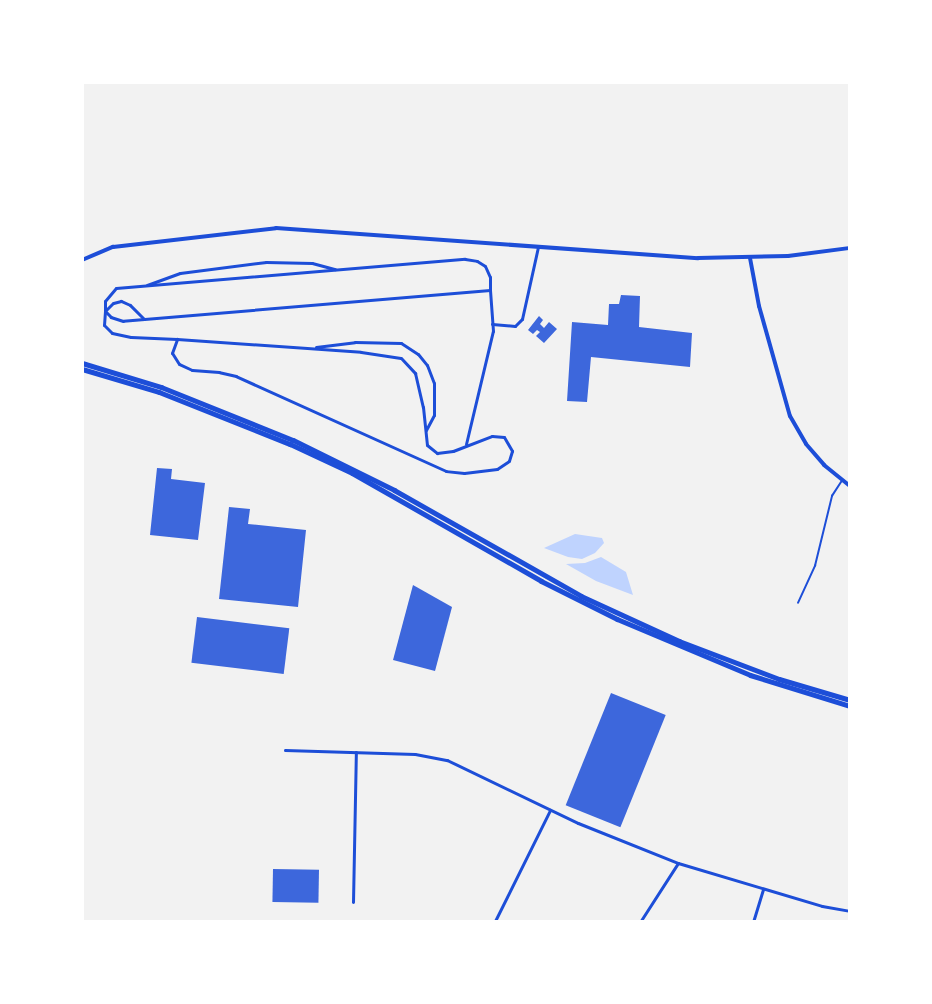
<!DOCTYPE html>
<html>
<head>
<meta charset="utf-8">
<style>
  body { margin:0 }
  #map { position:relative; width:932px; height:1004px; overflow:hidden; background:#f2f2f2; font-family:Lato,sans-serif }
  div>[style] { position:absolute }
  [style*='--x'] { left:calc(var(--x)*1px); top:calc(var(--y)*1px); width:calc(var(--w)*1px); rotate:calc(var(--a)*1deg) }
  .water>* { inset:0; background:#bfd3fe }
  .building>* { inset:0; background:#3d67dc; transform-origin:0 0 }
  .service>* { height:1.5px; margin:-0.75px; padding:0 0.75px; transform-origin:0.75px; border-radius:0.75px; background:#1d4ed8 }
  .minor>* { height:3px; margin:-1.5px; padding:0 1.5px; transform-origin:1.5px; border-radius:1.5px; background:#1d4ed8 }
  .tertiary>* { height:4px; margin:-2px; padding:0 2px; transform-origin:2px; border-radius:2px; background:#1d4ed8 }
  .trunk>* { height:5px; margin:-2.5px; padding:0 2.5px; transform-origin:2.5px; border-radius:2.5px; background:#1d4ed8 }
  span { translate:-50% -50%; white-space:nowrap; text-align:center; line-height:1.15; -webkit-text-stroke:4.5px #fff; paint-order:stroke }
  .frame { position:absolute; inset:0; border:84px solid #fff; pointer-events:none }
</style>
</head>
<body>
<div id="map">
  <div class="water">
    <div style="clip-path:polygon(575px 534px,602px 538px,604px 543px,595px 553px,582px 559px,568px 557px,544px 548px)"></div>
    <div style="clip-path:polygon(601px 557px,626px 572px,633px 595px,596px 581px,566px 564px,585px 563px)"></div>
  </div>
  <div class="building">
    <div style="clip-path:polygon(621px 295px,640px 296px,639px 327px,692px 333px,690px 367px,591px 357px,587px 402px,567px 401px,572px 322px,608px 325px,609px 304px,619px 304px)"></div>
    <div style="clip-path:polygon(539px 316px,543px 320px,540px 324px,544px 328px,549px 322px,557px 329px,544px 343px,536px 336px,540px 332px,537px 330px,533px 334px,528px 330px)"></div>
    <div style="clip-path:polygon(157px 468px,172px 469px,171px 479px,205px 483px,198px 540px,150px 535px)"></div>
    <div style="clip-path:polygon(229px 507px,250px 509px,248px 524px,306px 530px,298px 607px,219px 599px)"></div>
    <div style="clip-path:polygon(413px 585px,452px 607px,435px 671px,393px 660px)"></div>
    <div style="left:197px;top:617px;width:93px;height:46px;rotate:7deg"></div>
    <div style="left:611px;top:693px;width:59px;height:121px;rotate:22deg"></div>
    <div style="left:273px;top:869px;width:46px;height:33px;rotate:1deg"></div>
  </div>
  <div class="service">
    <div style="--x:798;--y:603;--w:41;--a:-65.3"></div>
    <div style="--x:815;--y:566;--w:72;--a:-76.3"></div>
    <div style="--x:832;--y:496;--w:17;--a:-57"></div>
  </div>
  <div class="minor">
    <div style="--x:465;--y:259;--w:12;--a:9"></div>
    <div style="--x:477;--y:261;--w:9;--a:32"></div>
    <div style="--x:485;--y:266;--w:12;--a:66"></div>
    <div style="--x:490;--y:277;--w:13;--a:90"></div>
    <div style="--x:490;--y:290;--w:368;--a:175.2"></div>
    <div style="--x:123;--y:321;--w:13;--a:-162"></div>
    <div style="--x:111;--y:317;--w:8;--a:-135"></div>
    <div style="--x:105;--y:311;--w:10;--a:-90"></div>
    <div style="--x:105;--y:301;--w:17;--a:-50"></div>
    <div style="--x:116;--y:288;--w:350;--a:-4.8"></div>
    <div style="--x:147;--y:285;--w:35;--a:-20"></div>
    <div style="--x:180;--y:273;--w:87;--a:-7.3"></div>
    <div style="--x:266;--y:262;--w:46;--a:1.2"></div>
    <div style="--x:312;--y:263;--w:24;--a:15"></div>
    <div style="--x:144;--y:319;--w:20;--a:-135"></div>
    <div style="--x:130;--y:305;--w:10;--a:-156"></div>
    <div style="--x:121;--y:301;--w:8;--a:166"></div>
    <div style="--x:113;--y:303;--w:11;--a:135"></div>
    <div style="--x:105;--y:311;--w:14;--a:94"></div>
    <div style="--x:104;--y:325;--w:11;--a:45"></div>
    <div style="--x:112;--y:333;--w:19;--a:12"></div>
    <div style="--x:131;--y:337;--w:46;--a:2.5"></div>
    <div style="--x:177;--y:339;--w:184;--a:4"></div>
    <div style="--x:361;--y:352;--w:40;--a:8.5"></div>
    <div style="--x:401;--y:358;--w:21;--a:47"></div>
    <div style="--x:415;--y:373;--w:35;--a:77"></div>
    <div style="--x:423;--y:407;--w:38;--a:84"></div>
    <div style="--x:427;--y:445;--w:13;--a:39"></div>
    <div style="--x:437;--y:453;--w:16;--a:-7"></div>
    <div style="--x:453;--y:451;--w:42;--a:-21"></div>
    <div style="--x:492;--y:436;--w:12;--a:5"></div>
    <div style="--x:504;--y:437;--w:16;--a:60"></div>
    <div style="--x:512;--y:451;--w:10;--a:107"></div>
    <div style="--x:509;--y:461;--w:14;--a:146"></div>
    <div style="--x:497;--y:469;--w:33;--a:173"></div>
    <div style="--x:464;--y:473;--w:18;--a:-174"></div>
    <div style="--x:446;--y:471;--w:230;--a:-155.7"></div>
    <div style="--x:236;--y:376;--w:17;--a:-167"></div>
    <div style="--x:219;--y:372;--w:27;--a:-176"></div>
    <div style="--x:192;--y:370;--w:14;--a:-155"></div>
    <div style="--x:179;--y:364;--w:13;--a:-122"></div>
    <div style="--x:172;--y:353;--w:15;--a:-70"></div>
    <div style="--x:492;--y:324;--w:23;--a:5"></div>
    <div style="--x:515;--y:326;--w:10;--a:-45"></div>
    <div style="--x:522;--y:319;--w:74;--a:-77.5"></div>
    <div style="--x:316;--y:347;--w:39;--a:-7"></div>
    <div style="--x:355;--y:342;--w:46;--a:1.2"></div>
    <div style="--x:401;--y:343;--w:20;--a:33"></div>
    <div style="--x:418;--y:354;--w:14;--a:51"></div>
    <div style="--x:427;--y:365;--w:19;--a:69"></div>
    <div style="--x:434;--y:383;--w:32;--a:90"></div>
    <div style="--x:434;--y:415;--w:17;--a:118"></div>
    <div style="--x:466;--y:444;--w:116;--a:-76.6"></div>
    <div style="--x:493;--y:331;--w:41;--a:-94.2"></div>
    <div style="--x:285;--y:750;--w:130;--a:1.8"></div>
    <div style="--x:415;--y:754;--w:33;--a:11"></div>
    <div style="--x:447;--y:760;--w:145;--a:25.7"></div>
    <div style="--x:578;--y:823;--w:108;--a:21.8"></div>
    <div style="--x:678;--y:863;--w:150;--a:16.6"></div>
    <div style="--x:822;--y:906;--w:28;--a:10"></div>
    <div style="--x:353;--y:902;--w:150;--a:-88.9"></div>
    <div style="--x:495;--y:921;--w:124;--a:-63.6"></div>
    <div style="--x:640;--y:922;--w:70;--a:-57.2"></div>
    <div style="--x:753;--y:922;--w:34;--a:-73"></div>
  </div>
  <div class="tertiary">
    <div style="--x:750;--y:258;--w:49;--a:79.4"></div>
    <div style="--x:759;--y:306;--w:114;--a:74.3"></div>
    <div style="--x:790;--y:416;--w:32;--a:60"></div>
    <div style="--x:806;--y:444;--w:28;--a:49"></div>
    <div style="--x:824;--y:465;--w:33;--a:39"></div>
    <div style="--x:82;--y:260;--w:34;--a:-23"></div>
    <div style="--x:113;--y:247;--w:164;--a:-6.6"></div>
    <div style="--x:276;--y:228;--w:423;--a:4.1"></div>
    <div style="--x:698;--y:258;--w:90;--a:-1.3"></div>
    <div style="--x:788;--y:256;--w:63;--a:-7.4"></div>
  </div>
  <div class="trunk">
    <div style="--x:82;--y:363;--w:83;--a:16.9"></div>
    <div style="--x:161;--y:387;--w:142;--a:21.9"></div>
    <div style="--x:293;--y:440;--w:113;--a:26.3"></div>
    <div style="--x:394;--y:490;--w:215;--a:29.5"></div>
    <div style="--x:581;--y:596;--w:108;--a:24.7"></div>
    <div style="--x:679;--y:641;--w:107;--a:20.8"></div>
    <div style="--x:779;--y:679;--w:74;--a:16.5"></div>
    <div style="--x:82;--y:369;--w:80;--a:16.6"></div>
    <div style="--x:159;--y:392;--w:141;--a:21.7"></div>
    <div style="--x:290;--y:444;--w:68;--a:25.1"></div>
    <div style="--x:352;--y:473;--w:218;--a:29.7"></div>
    <div style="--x:541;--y:581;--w:85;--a:26.6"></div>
    <div style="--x:617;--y:619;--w:144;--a:22.8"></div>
    <div style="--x:750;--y:675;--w:105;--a:17.2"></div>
  </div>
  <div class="frame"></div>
</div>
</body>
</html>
